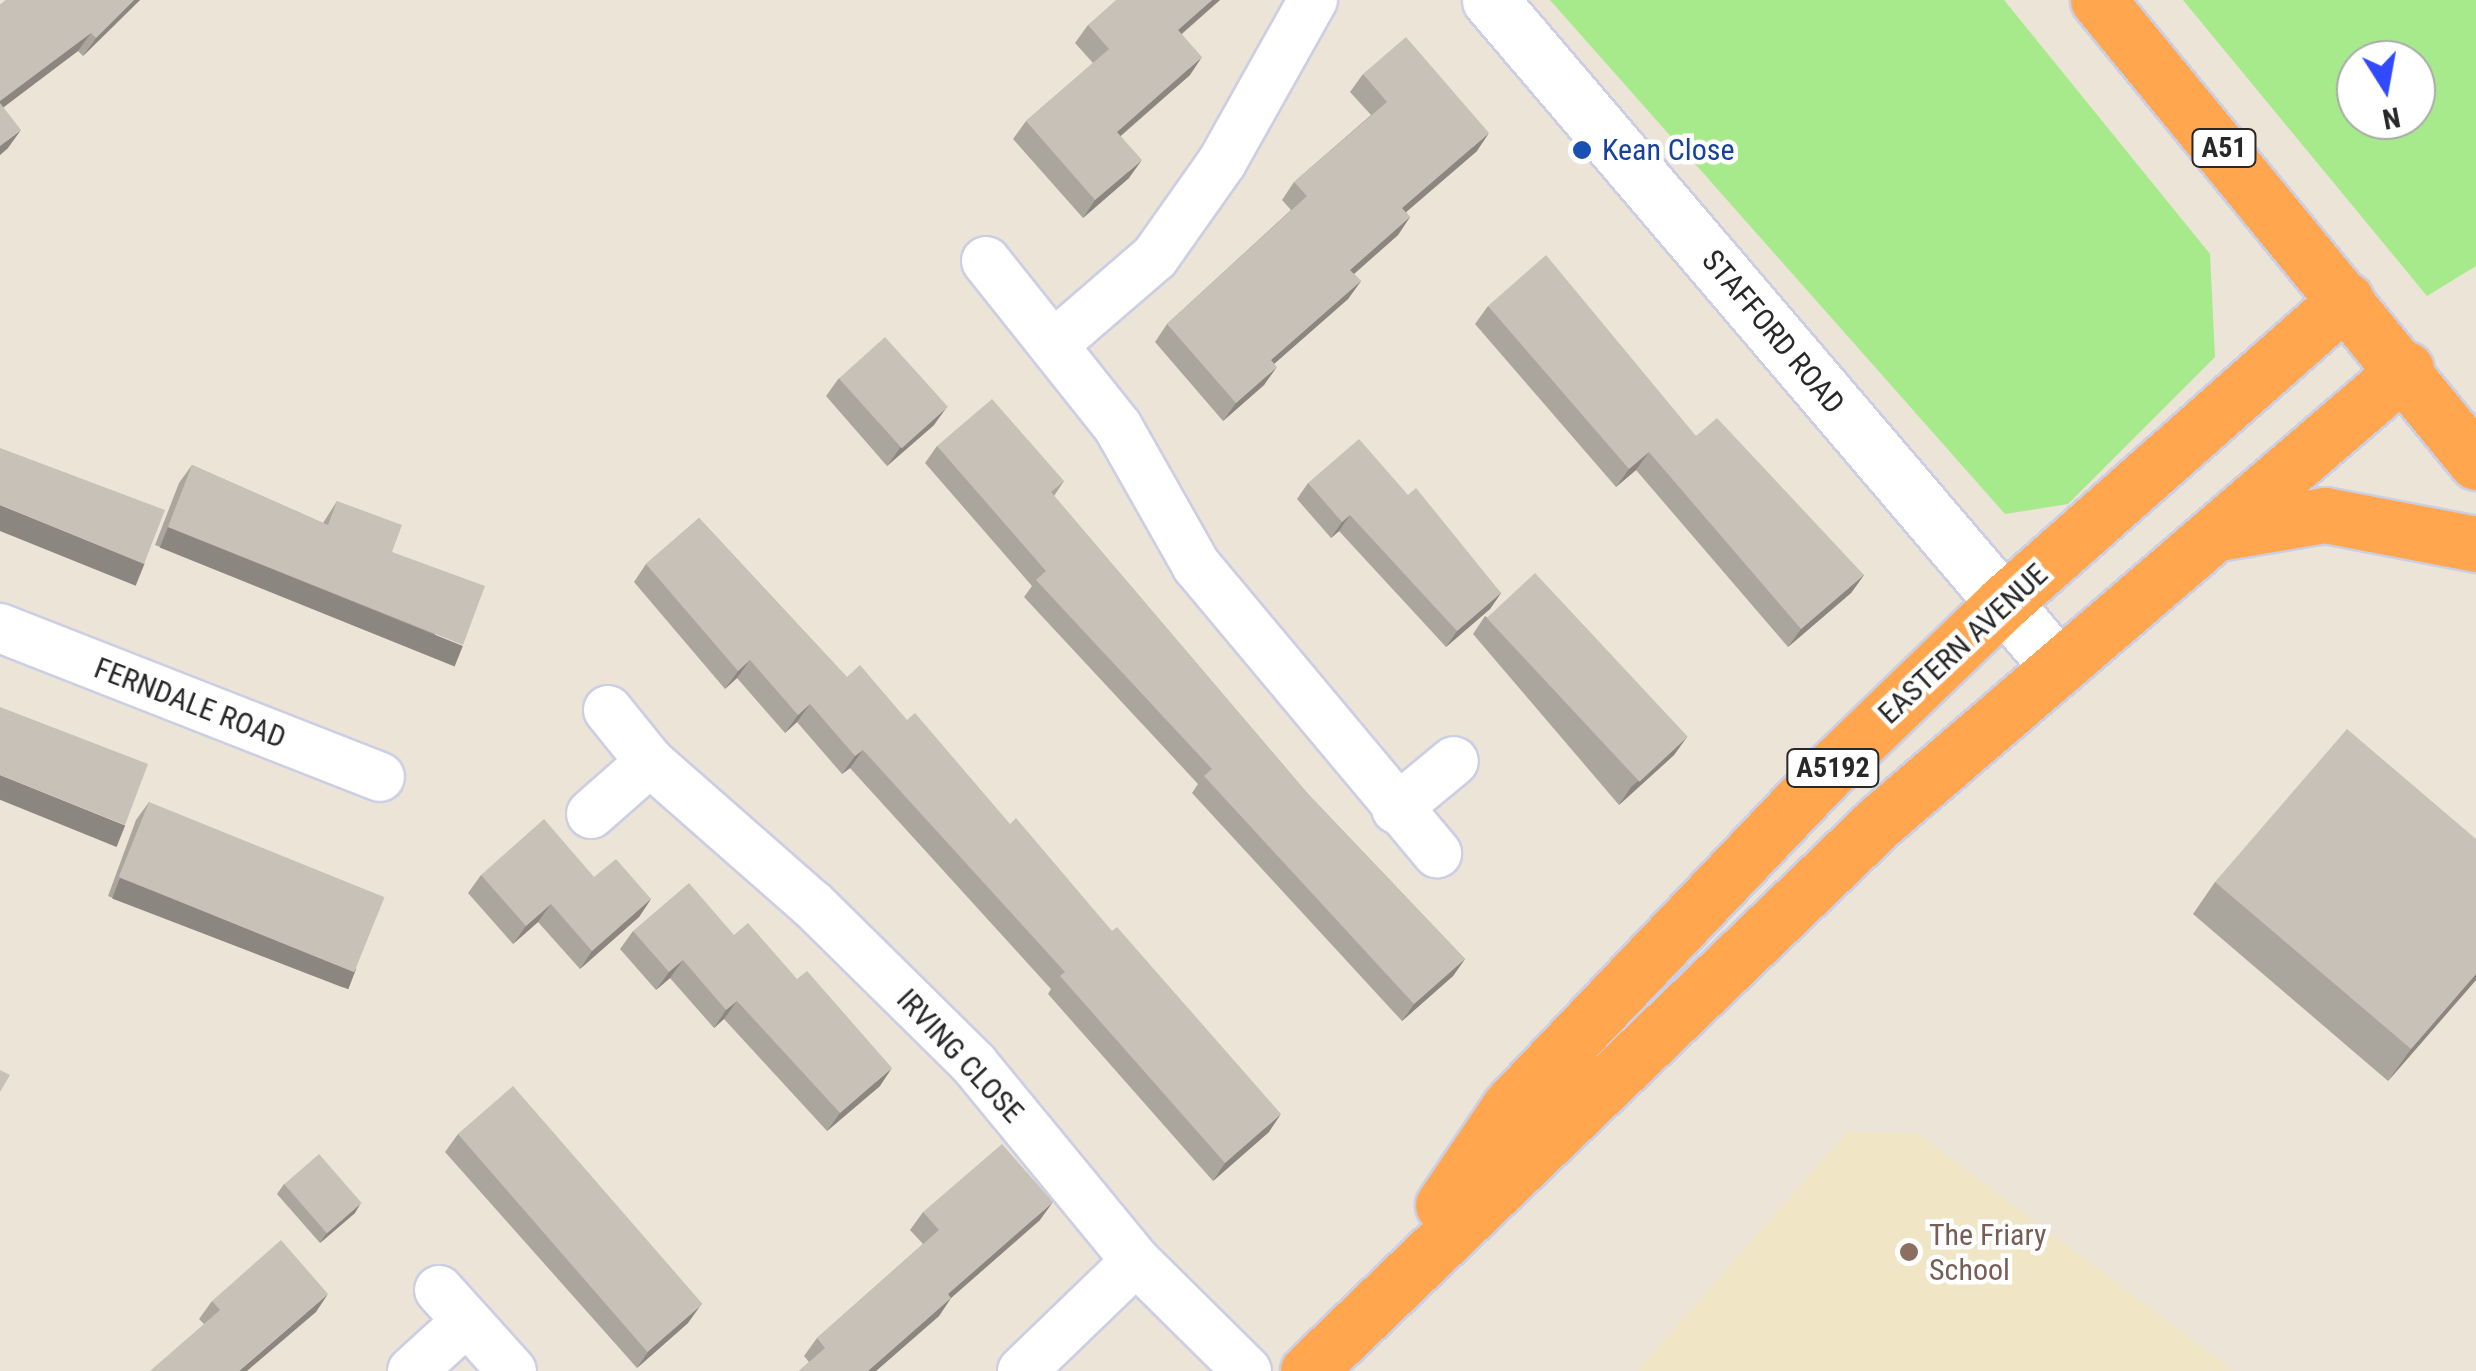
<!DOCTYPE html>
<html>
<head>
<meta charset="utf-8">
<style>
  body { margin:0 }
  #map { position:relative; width:2476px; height:1371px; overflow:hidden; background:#ece4d7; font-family:"Roboto Condensed",sans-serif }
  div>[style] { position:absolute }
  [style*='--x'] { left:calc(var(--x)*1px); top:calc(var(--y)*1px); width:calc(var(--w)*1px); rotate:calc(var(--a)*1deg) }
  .education>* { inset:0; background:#f0e5c4 }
  .green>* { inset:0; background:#a6ea8c }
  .roads { filter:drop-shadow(2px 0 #cccfe3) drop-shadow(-2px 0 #cccfe3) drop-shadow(0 2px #cccfe3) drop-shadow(0 -2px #cccfe3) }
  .street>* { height:48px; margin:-24px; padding:0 24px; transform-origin:24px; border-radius:24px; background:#fff }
  .secondary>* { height:55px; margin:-27.5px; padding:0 27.5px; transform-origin:27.5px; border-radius:27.5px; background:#fff }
  .highway>* { height:55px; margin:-27.5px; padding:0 27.5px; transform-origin:27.5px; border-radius:27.5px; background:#ffa64f }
  .wall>* { inset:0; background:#aba69d }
  .shaded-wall>* { inset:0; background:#8b8780; transform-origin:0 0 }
  .building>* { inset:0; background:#c7c1b7; transform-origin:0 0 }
  .dots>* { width:28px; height:28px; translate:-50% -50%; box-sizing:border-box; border:5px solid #fff; border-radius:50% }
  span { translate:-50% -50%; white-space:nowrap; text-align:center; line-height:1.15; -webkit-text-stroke:9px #fff; paint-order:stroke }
  .shield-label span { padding:2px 8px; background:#fff; border:2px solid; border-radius:8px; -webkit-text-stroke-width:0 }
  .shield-label { font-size:28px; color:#282828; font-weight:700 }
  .transit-label { font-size:30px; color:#164399 }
  .left { translate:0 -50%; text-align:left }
  .street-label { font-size:30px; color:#282828 }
  .education-label { font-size:30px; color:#785e54 }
  .north { position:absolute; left:2336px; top:40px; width:100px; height:100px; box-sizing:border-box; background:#fff; border:2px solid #a9a9a9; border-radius:50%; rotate:169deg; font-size:28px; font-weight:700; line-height:40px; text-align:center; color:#282828 }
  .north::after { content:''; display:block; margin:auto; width:35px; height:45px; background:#314aff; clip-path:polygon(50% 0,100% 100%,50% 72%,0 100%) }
</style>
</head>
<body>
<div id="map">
  <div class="education">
    <div style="clip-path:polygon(1847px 1132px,1918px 1133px,2234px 1371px,1637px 1371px)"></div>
  </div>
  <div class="green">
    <div style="clip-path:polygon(1550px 0,2004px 0,2210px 254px,2215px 357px,2068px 504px,2005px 514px)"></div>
    <div style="clip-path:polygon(evenodd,2183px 0,2476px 0,2476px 266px,2427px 296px,2183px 0,2416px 60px,2416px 120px,2356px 120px,2356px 60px,2416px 60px)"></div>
  </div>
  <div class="roads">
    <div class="street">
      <div style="--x:986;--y:261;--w:212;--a:51.5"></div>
      <div style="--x:1118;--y:427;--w:159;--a:60.5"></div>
      <div style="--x:1196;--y:565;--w:376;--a:50.1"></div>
      <div style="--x:1053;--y:345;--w:135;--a:-40.8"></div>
      <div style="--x:1155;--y:257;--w:116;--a:-54.8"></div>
      <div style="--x:1222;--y:162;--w:186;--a:-60.7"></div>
      <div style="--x:0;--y:628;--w:408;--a:21.4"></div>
      <div style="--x:608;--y:710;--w:67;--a:51.1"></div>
      <div style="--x:650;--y:762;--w:217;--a:41.3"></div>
      <div style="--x:813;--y:905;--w:226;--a:44.6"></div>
      <div style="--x:974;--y:1064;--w:255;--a:50.6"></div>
      <div style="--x:1136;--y:1261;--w:156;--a:44.7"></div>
      <div style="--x:1396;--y:809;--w:75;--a:-39.6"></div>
      <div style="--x:591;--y:814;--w:79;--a:-41.4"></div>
      <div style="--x:439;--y:1290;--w:109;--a:48"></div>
      <div style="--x:412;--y:1371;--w:74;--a:-42.3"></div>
      <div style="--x:1022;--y:1371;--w:158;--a:-44"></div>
    </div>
    <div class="secondary">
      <div style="--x:1490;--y:0;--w:872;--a:49.56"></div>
    </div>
    <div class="highway">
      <div style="--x:2098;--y:0;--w:597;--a:50.71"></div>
      <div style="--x:2219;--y:533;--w:108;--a:-9.6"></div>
      <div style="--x:2325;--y:515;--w:154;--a:10.9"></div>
      <div style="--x:1443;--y:1205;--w:118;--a:-56"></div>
      <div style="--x:1509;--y:1107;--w:461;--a:-46.4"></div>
      <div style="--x:1827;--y:773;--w:245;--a:-44"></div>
      <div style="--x:2003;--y:603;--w:458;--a:-41.5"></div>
      <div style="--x:1308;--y:1371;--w:792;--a:-43.87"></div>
      <div style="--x:1879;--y:822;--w:695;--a:-40.68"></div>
    </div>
  </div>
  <div class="wall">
    <div style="clip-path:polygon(6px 0,140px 0,83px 56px,78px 51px,3px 107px,8px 148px,0 155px,0 5px)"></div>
    <div style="clip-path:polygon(1220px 0,1182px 34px,1190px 75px,1121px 136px,1129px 178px,1083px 218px,1013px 139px,1026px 121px,1093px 63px,1075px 43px,1088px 25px)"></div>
    <div style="clip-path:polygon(1363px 74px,1477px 151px,1406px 212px,1410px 217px,1398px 235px,1354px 274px,1361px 281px,1348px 299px,1274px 364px,1264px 385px,1223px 421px,1155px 342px,1167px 324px,1291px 210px,1282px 200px,1294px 182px,1371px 115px,1350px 92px)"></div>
    <div style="clip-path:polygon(1488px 306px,1696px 436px,1864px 575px,1851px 593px,1788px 647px,1636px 470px,1616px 487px,1475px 324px)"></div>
    <div style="clip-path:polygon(839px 378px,934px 425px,887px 466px,826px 396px)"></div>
    <div style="clip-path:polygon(937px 446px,1064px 481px,1054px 496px,1308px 794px,1465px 959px,1453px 976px,1402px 1021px,1192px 793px,1198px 784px,1024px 597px,1032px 586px,925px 463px)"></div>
    <div style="clip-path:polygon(192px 465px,323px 523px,337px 501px,392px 552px,450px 663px,155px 545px,179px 483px)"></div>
    <div style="clip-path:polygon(1308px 483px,1408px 495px,1501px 593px,1490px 609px,1446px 647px,1339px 531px,1331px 538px,1297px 499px)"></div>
    <div style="clip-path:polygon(699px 518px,1269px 1132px,1213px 1181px,1048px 994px,1051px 989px,850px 768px,842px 774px,797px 722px,785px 733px,737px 678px,725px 689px,634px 582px,646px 564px)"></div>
    <div style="clip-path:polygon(1485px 616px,1687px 737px,1674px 755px,1619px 805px,1473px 634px)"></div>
    <div style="clip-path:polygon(149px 802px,344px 988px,108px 896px,136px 820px)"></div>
    <div style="clip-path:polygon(2476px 839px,2476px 980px,2388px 1081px,2193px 914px,2215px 882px)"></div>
    <div style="clip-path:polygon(481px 875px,594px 877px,651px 899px,639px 917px,580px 969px,538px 922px,513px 944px,468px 893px)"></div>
    <div style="clip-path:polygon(633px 931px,734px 935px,880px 1086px,827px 1131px,724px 1019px,714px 1028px,670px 978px,656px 990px,620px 949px)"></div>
    <div style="clip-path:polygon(458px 1134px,688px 1323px,637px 1368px,445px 1152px)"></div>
    <div style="clip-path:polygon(284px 1184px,355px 1213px,320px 1243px,277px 1194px)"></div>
    <div style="clip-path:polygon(923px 1212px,1040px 1220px,951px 1298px,939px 1316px,876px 1371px,799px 1371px,809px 1362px,804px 1356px,817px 1338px,923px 1244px,910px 1230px)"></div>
    <div style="clip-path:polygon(212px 1301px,316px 1312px,204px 1324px,199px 1319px)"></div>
  </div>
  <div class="shaded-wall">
    <div style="clip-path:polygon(134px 0,140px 0,83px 56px,96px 38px)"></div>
    <div style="clip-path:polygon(1212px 0,1220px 0,1165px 48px,1178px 30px)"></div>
    <div style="clip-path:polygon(91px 33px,78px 51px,0 110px,0 101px)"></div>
    <div style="clip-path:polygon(1202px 57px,1190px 75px,1104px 150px,1117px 132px)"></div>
    <div style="clip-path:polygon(21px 130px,8px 148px,0 155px,0 146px)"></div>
    <div style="clip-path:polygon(1489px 133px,1477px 151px,1390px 226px,1402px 208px)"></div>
    <div style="clip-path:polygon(1142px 160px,1129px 178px,1083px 218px,1095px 200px)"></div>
    <div style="clip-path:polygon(1410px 217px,1398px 235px,1338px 288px,1350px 270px)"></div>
    <div style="clip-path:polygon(1361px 281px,1348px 299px,1258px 378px,1271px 360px)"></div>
    <div style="clip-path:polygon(1277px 367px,1264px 385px,1223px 421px,1236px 403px)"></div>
    <div style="clip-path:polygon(947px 407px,934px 425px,887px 466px,900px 448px)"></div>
    <div style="clip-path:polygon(1649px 452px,1636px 470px,1616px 487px,1629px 469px)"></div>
    <div style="left:0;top:505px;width:156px;height:24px;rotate:22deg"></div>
    <div style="clip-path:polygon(1350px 515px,1339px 531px,1331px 538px,1342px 522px)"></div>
    <div style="left:168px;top:527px;width:318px;height:22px;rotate:22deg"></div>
    <div style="clip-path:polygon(1864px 575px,1851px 593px,1788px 647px,1801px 629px)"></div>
    <div style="clip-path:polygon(1501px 593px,1490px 609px,1446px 647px,1457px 631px)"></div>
    <div style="clip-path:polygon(750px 660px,737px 678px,725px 689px,738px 671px)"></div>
    <div style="clip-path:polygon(810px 704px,797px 722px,785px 733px,798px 715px)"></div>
    <div style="clip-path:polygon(1687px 737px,1674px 755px,1619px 805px,1631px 787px)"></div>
    <div style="clip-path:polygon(863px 750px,850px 768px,842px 774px,855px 756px)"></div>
    <div style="left:0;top:775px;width:135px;height:23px;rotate:22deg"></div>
    <div style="left:120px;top:878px;width:253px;height:22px;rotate:21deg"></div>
    <div style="clip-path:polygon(651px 899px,639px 917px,580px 969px,592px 951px)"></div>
    <div style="clip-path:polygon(551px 904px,538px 922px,513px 944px,526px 926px)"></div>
    <div style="clip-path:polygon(1465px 959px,1453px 976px,1402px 1021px,1414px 1004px)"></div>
    <div style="clip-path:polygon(683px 960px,670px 978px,656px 990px,669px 972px)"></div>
    <div style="clip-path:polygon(2476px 974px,2476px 980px,2388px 1081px,2411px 1049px)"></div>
    <div style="clip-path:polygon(737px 1001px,724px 1019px,714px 1028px,726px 1010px)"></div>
    <div style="clip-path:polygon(892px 1068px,880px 1086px,827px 1131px,840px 1113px)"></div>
    <div style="clip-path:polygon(1281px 1114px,1269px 1132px,1213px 1181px,1225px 1163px)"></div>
    <div style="clip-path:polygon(1053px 1202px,1040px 1220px,935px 1312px,948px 1294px)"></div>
    <div style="clip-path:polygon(361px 1203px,355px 1213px,320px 1243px,326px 1234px)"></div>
    <div style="clip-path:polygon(328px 1294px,316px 1312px,247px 1371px,239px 1371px)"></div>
    <div style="clip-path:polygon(951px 1298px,939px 1316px,876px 1371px,868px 1371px)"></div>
    <div style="clip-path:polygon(701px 1305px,688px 1323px,637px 1368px,650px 1349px)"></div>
  </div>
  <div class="building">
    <div style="clip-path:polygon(6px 0,134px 0,96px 38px,91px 33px,0 101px,0 5px)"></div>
    <div style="clip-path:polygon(1116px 0,1212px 0,1178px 30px,1202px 57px,1117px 132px,1142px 160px,1095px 200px,1026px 121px,1109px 49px,1088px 25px)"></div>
    <div style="clip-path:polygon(1406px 37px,1489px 133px,1402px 208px,1410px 217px,1350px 270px,1361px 281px,1271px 360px,1277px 367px,1236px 403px,1167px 324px,1307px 196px,1294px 182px,1387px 102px,1363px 74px)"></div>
    <div style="clip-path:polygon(0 103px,21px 130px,0 146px)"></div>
    <div style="clip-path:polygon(1546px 255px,1696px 436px,1717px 418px,1864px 575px,1801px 629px,1649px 452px,1629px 469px,1488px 306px)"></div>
    <div style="left:885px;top:337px;width:94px;height:62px;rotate:48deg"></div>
    <div style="clip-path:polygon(992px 399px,1064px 481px,1051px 492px,1308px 794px,1465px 959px,1414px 1004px,1204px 776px,1212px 769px,1036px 580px,1046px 571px,937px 446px)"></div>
    <div style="clip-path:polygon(1359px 439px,1408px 495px,1416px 488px,1501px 593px,1457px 631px,1350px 515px,1342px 522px,1308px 483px)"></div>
    <div style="clip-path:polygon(0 448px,165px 510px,144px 564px,0 505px)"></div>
    <div style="clip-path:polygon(192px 465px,328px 525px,337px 501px,402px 525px,392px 552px,485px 586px,463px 645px,168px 527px)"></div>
    <div style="clip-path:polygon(699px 518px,847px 677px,860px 665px,907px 720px,915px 713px,1010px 824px,1016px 818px,1112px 931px,1117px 927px,1281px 1114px,1225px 1163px,1060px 976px,1065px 972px,863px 750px,855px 756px,810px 704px,798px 715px,750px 660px,738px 671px,646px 564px)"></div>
    <div style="left:1535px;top:573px;width:224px;height:66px;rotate:47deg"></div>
    <div style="clip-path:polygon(0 707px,148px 764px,125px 825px,0 775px)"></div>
    <div style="clip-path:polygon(2347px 729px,2476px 839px,2476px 974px,2411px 1049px,2215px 882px)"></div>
    <div style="left:149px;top:802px;width:254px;height:81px;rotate:22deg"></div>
    <div style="clip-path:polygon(544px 819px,594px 877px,616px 859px,651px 899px,592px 951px,551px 904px,526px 926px,481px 875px)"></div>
    <div style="clip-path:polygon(689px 883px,734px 935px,748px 923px,797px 979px,807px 971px,892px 1068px,840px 1113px,737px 1001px,726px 1010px,683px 960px,669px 972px,633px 931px)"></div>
    <div style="clip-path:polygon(0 1070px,10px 1075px,0 1092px)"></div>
    <div style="left:513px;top:1086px;width:289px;height:73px;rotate:49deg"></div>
    <div style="clip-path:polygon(1002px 1144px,1053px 1202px,948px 1294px,951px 1298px,868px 1371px,799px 1371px,825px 1348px,817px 1338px,939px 1230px,923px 1212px)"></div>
    <div style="left:319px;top:1154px;width:65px;height:46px;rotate:49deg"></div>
    <div style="clip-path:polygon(281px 1240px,328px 1294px,239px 1371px,150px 1371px,220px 1310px,212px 1301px)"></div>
  </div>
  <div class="dots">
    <div style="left:1582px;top:150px;background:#1a4fb4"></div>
    <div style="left:1909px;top:1252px;background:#8d6e63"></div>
  </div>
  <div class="shield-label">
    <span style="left:2224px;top:148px">A51</span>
    <span style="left:1833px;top:768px">A5192</span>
  </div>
  <div class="transit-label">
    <span class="left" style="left:1602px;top:150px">Kean Close</span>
  </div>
  <div class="street-label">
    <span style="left:1773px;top:332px;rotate:50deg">STAFFORD ROAD</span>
    <span style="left:1963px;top:644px;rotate:-43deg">EASTERN AVENUE</span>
    <span style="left:190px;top:703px;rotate:21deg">FERNDALE ROAD</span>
    <span style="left:960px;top:1056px;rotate:47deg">IRVING CLOSE</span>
  </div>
  <div class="education-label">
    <span class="left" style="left:1929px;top:1252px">The Friary<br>School</span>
  </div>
  <div class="north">N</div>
</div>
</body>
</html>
